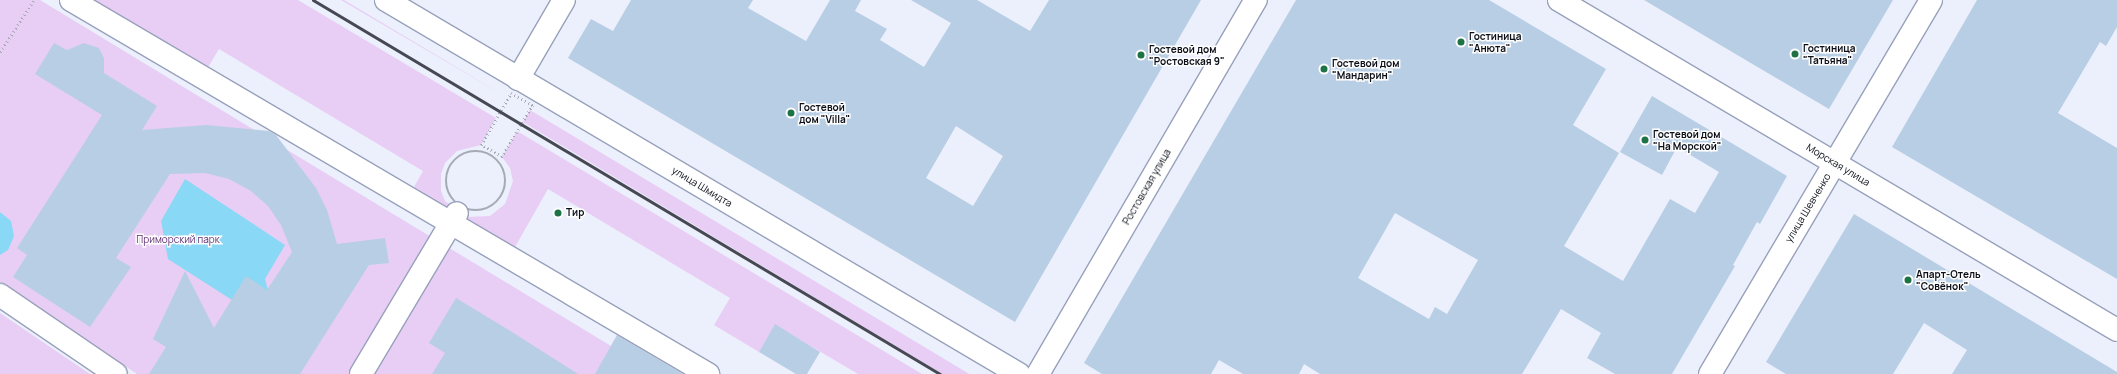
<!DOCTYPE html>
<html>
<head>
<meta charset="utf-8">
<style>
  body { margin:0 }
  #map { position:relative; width:2117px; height:374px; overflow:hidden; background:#ecf0fc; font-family:Manrope,sans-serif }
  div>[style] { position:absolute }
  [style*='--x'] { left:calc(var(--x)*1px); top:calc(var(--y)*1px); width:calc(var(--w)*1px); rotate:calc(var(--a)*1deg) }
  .green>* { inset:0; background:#e8cef4; transform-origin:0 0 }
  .water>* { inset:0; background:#88d8f6 }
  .building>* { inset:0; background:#b8cee4 }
  .path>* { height:2.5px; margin-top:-1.25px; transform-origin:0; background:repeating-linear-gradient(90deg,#a6aab5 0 1px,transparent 0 4px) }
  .path>.ring { margin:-1.25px; padding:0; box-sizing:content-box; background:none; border:2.5px solid #a6aab5; border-radius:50% }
  .roads { filter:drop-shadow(1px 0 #98a1bb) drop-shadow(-1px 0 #98a1bb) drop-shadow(0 1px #98a1bb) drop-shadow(0 -1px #98a1bb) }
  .street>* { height:22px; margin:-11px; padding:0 11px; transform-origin:11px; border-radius:11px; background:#fff }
  .secondary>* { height:22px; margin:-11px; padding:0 11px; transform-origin:11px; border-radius:11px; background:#fff }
  .rail>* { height:3px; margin:-1.5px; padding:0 1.5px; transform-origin:1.5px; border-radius:1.5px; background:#464953 }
  .dots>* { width:11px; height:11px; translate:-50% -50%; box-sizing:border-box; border:2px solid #fefefe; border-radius:50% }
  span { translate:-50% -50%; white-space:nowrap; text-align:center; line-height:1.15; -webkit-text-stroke:3px #fefefe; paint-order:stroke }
  .poi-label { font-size:10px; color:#0c0f18; font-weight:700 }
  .left { translate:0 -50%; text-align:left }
  .street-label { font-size:10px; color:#0c0f18 }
  .park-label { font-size:10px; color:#5d2c70 }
</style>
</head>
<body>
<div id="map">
  <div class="green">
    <div style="clip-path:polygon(0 0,40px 0,616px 349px,601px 374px,137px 374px,0 282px)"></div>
    <div style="clip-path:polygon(91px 0,298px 0,496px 118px,481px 145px,457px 151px,445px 163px,441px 174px,441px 191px,445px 201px,467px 217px,490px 216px,505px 204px,513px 181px,510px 168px,502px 157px,517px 131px,922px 374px,858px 374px,775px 325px,759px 352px,714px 325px,730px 298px,548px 189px,515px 247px,414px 187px,423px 171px,219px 49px,207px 69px)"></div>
    <div style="clip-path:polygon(341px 0,344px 0,508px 98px)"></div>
    <div style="left:530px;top:110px;width:518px;height:14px;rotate:31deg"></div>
    <div style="clip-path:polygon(0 313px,90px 374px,0 374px)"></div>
  </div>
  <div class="water">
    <div style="clip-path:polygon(185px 179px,285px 245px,265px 279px,274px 314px,232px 300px,168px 259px,161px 221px)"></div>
    <div style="clip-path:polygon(0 212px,11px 221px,14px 236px,8px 250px,0 255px)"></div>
  </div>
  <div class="building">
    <div style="clip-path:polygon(evenodd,631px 0,753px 0,748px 8px,806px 41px,830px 0,861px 0,855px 11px,887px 29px,880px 40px,924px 67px,951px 23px,911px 0,977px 0,1030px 31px,1049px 0,1201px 0,1015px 322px,568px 58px,591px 19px,613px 31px,631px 0,956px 126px,1003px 156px,973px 206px,926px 178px,956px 126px)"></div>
    <div style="clip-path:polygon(evenodd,1296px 0,1489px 0,1606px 69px,1573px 125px,1619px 153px,1564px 246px,1623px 281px,1670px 199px,1695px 213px,1719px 172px,1677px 147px,1662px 175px,1620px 152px,1652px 96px,1787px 176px,1760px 224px,1757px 222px,1733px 265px,1735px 266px,1672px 374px,1615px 374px,1587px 358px,1601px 333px,1561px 309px,1522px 374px,1320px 374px,1304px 364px,1299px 374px,1243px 374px,1219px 360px,1211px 374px,1102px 374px,1084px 363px,1296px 0,1395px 213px,1478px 260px,1447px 314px,1435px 307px,1429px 319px,1358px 278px,1395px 213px)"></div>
    <div style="clip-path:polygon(1644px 0,1893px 0,1829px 109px)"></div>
    <div style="clip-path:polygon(1977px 0,2117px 0,2117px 27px,2106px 46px,2100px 42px,2058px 113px,2117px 148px,2117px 279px,1892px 147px)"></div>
    <div style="clip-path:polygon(54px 43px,67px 50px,84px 43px,99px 48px,104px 58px,104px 73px,157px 106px,142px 130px,206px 125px,269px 131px,276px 135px,316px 188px,327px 210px,337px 244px,385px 238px,389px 263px,369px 265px,300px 374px,149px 374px,166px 347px,153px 339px,185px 271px,214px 328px,246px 276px,267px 290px,292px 252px,281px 225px,268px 206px,251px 191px,229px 179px,205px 173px,170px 174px,116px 258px,131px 267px,90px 327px,13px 277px,27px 255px,17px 248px,102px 115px,35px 74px)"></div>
    <div style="clip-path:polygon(1854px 214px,2117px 372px,2117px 374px,1952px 374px,1967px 350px,1924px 323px,1893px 374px,1786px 374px,1766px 362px)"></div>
    <div style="clip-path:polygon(456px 298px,512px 332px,578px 374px,432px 374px,445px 353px,429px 343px)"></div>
    <div style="clip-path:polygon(775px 324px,820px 352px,807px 374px,796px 374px,759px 352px)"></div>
    <div style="clip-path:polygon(617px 335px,683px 374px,595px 374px)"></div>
  </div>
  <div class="path">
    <div style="--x:0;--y:52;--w:62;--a:-56.8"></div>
    <div style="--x:511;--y:93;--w:25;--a:29"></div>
    <div style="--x:533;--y:105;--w:61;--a:120.8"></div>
    <div style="--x:502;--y:157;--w:24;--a:-150"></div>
    <div style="--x:481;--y:145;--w:60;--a:-60"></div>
    <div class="ring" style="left:446px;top:151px;width:57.5px;height:57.5px"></div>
  </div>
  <div class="roads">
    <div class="street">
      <div style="--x:71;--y:0;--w:739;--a:30.42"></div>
      <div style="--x:1559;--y:0;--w:648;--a:30.6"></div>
      <div style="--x:518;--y:79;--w:91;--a:-59.8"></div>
      <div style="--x:0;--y:295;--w:140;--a:34.3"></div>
      <div style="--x:361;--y:374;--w:187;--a:-59.2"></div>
      <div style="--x:1710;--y:374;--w:434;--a:-59.4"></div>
    </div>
    <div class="secondary">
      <div style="--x:386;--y:0;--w:735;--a:30.58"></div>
      <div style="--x:1038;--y:374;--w:433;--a:-59.8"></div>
    </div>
  </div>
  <div class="rail">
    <div style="--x:313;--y:0;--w:730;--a:30.82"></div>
  </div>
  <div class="dots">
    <div style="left:1461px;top:42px;background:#1d7346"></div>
    <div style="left:1795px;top:54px;background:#1d7346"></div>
    <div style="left:1141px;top:55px;background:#1d7346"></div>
    <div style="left:1324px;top:69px;background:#1d7346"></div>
    <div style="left:791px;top:113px;background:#1d7346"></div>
    <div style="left:1645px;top:140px;background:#1d7346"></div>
    <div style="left:558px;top:213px;background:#1d7346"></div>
    <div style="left:1908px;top:280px;background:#1d7346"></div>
  </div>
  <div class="poi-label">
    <span class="left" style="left:1469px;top:42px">Гостиница<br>"Анюта"</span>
    <span class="left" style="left:1803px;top:54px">Гостиница<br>"Татьяна"</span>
    <span class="left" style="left:1149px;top:55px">Гостевой дом<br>"Ростовская 9"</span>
    <span class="left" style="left:1332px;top:69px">Гостевой дом<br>"Мандарин"</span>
    <span class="left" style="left:799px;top:113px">Гостевой<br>дом "Villa"</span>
    <span class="left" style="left:1653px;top:140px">Гостевой дом<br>"На Морской"</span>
    <span class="left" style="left:566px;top:213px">Тир</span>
    <span class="left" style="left:1916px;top:280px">Апарт-Отель<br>"Совёнок"</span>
  </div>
  <div class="street-label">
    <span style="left:1838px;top:165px;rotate:31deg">Морская улица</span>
    <span style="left:702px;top:187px;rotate:31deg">улица Шмидта</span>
    <span style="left:1147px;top:187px;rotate:-60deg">Ростовская улица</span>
    <span style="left:1808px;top:208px;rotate:-59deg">улица Шевченко</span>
  </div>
  <div class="park-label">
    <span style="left:178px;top:240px">Приморский парк</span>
  </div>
</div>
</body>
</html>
